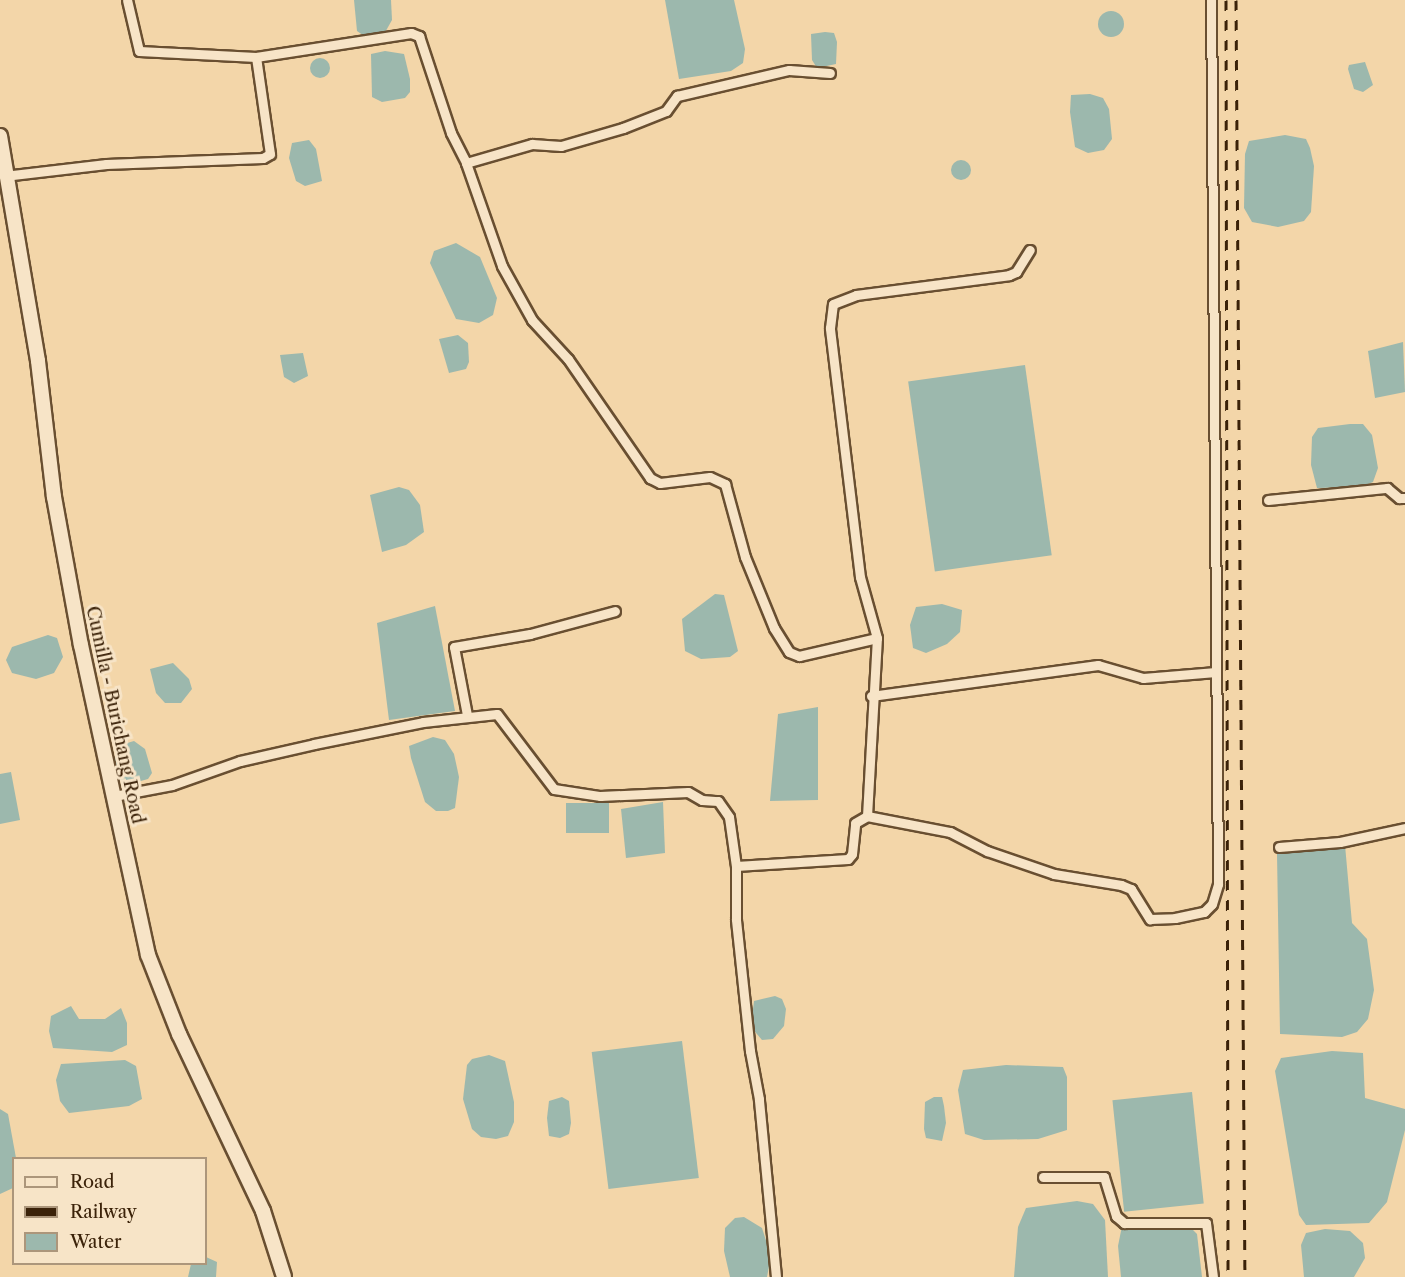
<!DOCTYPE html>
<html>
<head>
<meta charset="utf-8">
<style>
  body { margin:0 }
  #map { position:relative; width:1405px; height:1277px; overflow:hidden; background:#f3d6a9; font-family:"Libre Caslon Text",serif }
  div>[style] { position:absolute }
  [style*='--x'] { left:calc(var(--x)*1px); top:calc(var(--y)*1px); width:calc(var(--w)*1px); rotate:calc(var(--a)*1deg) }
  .water>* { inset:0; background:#9cb8ad; transform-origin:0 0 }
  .round { border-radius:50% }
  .roads { filter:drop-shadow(2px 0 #694f31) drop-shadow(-2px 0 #694f31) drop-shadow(0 2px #694f31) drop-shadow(0 -2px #694f31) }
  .street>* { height:9px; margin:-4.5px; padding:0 4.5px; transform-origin:4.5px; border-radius:4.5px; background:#f7e4c7 }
  .secondary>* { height:14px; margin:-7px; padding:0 7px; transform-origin:7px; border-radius:7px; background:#f7e4c7 }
  .rail>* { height:3px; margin-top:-1.5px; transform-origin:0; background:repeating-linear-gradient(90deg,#3b2209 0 10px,transparent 0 20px) }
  span { translate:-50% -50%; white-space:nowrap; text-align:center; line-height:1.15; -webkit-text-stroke:6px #f7e4c7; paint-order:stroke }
  .street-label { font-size:18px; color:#3b2209 }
  .legend { position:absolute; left:12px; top:1157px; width:195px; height:108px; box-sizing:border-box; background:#f7e4c7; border:2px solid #ac967b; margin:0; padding:8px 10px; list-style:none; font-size:18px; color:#3b2209 }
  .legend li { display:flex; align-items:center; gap:12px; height:30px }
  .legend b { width:30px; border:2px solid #ac967b }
</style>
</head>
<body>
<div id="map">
  <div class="water">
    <div style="clip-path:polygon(354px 0,391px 0,392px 20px,383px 36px,367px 38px,357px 31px)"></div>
    <div style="clip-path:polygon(665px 0,734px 0,745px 49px,743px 63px,731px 71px,679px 79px)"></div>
    <div class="round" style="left:1098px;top:11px;width:26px;height:26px"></div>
    <div style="clip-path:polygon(825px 32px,834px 33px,837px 42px,836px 64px,817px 68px,812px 60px,811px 34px)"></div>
    <div style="clip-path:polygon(385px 51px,404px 54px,410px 79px,410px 92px,405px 98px,382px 102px,372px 97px,371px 54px)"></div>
    <div class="round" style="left:310px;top:58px;width:20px;height:20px"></div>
    <div style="clip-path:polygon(1365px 62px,1373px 85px,1363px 92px,1354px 89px,1348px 69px,1349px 65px)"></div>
    <div style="clip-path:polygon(1090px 94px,1103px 98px,1109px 109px,1112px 139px,1104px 150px,1088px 153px,1075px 147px,1070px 112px,1071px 95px)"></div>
    <div style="clip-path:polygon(1285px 135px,1306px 139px,1310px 148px,1314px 166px,1311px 212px,1304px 221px,1278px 227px,1252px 222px,1244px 208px,1245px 154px,1249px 141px)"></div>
    <div style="clip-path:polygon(309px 140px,316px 149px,322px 181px,305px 186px,296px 181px,289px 158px,292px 143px)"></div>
    <div class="round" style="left:951px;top:160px;width:20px;height:20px"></div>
    <div style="clip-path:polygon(456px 243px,480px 257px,497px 298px,493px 315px,479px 323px,456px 319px,430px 263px,434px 251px)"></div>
    <div style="clip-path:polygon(458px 335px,468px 343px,469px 362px,466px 369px,449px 373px,439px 339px)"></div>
    <div style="clip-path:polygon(1403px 342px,1405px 392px,1375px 398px,1368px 351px)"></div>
    <div style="clip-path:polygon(303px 353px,308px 376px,294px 383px,284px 377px,280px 355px)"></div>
    <div style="left:1025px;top:365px;width:192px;height:118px;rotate:82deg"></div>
    <div style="clip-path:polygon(1350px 424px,1363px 424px,1372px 435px,1378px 468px,1373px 482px,1361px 487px,1317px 488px,1311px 465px,1312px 437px,1318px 428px)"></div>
    <div style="clip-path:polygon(399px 487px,409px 490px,420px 505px,424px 532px,406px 545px,382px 552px,370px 495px)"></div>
    <div style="clip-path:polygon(715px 594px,724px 595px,738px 651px,730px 657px,701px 659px,685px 651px,682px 619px)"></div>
    <div style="clip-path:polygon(942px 604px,962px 610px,960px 632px,947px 644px,926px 653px,913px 648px,910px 625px,916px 607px)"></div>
    <div style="clip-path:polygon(435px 606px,455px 711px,389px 720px,377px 623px)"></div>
    <div style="clip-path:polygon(48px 635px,57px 638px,63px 657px,54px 673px,36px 679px,12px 673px,6px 660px,12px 647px)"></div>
    <div style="clip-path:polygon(173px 663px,189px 679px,192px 689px,181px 703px,165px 703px,156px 693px,150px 669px)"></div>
    <div style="clip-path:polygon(818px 707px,818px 800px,770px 801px,778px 714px)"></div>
    <div style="clip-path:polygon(433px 737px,445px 740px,454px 754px,459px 777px,455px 808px,448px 811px,436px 811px,425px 802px,411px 758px,409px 746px)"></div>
    <div style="clip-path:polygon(134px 741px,145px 749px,152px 773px,148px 779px,130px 784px,121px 781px,115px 762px,117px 746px)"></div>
    <div style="clip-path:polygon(11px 772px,20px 820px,0 824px,0 774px)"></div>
    <div style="clip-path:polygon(663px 802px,665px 853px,626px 858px,621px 809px)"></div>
    <div style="left:566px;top:803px;width:43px;height:30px"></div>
    <div style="clip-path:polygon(1345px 845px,1352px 923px,1367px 939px,1374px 990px,1368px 1019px,1357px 1032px,1342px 1037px,1280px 1034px,1277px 854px,1286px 849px)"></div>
    <div style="clip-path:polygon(775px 996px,782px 999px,786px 1009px,784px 1026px,773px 1039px,762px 1040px,751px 1027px,754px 1001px)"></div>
    <div style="clip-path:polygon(71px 1006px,79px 1019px,105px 1019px,121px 1008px,127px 1023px,127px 1045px,112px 1052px,53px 1048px,49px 1031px,51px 1016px)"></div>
    <div style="left:682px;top:1041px;width:138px;height:91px;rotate:83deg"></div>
    <div style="clip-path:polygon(1332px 1051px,1363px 1053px,1365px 1098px,1405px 1109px,1405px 1130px,1387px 1202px,1369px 1223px,1306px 1225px,1299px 1215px,1275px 1071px,1281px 1058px)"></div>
    <div style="clip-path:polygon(489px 1055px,505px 1061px,514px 1102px,514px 1122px,508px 1136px,496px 1139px,481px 1137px,472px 1129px,463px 1099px,467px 1065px,472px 1059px)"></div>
    <div style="clip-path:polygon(125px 1060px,136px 1066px,142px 1099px,129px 1106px,69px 1113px,60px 1101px,56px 1080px,61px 1064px)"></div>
    <div style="clip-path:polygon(1006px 1065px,1063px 1067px,1067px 1077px,1067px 1130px,1038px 1139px,984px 1140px,965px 1134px,958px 1090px,963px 1070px)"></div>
    <div style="left:1192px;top:1092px;width:112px;height:80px;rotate:84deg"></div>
    <div style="clip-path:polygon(562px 1097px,569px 1101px,571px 1123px,569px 1134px,560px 1138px,549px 1136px,547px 1118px,549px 1101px)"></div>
    <div style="clip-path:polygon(934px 1097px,942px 1097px,944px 1106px,946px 1123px,942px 1141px,926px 1138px,924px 1129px,925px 1102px)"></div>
    <div style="clip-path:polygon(0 1109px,8px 1114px,16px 1158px,13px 1188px,0 1194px)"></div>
    <div style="clip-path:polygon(1077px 1201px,1093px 1204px,1105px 1220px,1108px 1277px,1014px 1277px,1018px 1227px,1026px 1208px)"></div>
    <div style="clip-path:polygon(744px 1217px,762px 1228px,771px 1256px,767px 1277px,730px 1277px,724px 1251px,725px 1228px,735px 1218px)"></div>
    <div style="clip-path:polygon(1188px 1225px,1197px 1234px,1202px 1277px,1121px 1277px,1118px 1246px,1122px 1226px)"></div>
    <div style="clip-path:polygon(1325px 1229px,1350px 1231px,1363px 1243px,1365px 1258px,1354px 1277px,1304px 1277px,1301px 1245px,1306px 1233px)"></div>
    <div style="clip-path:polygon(206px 1257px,217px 1262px,216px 1277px,188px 1277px,191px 1264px,206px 1264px)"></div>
  </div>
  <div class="roads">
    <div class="street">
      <div style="--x:256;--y:57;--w:157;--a:-8.8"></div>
      <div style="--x:411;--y:33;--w:9;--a:21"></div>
      <div style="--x:419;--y:36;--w:102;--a:71.7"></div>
      <div style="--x:451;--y:133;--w:34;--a:63"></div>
      <div style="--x:466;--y:163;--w:109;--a:70.7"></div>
      <div style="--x:502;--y:266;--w:62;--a:60.9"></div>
      <div style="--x:532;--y:320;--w:53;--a:47.3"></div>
      <div style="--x:568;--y:359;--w:145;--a:55.4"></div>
      <div style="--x:650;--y:478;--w:11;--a:27"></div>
      <div style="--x:660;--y:483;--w:50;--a:-6.8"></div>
      <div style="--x:710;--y:477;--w:17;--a:25"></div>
      <div style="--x:725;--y:484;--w:76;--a:74.7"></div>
      <div style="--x:745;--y:557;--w:77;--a:67.8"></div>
      <div style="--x:774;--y:628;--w:28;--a:58"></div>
      <div style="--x:789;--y:652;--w:11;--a:22"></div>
      <div style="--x:799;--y:656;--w:80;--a:-13"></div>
      <div style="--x:466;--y:163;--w:69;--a:-16.1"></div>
      <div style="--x:532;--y:144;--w:29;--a:4"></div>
      <div style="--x:561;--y:146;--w:65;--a:-16.2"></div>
      <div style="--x:623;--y:128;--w:46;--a:-21.6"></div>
      <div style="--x:666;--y:111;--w:19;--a:-54"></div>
      <div style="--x:677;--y:96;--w:115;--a:-13.1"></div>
      <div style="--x:789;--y:70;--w:41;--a:4.2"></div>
      <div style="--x:4;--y:176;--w:103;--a:-6.7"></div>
      <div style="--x:106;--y:164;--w:157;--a:-2.2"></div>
      <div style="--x:263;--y:158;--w:8;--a:-30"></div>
      <div style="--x:270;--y:154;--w:98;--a:-98.2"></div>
      <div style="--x:256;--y:57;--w:117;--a:-177.1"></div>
      <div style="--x:139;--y:51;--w:52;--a:-103.2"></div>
      <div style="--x:1268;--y:500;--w:120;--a:-5.8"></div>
      <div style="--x:1387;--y:488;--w:16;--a:40"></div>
      <div style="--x:1399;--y:498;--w:6;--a:0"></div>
      <div style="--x:871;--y:696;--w:229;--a:-7.8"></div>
      <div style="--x:1098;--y:665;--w:47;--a:16.1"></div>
      <div style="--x:1143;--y:678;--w:73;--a:-4.7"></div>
      <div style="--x:467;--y:715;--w:69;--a:-100.8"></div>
      <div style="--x:454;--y:647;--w:77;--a:-9.7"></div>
      <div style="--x:530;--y:634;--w:88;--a:-15.1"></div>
      <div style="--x:114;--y:796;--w:59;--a:-10.7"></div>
      <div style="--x:172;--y:785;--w:72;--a:-19.4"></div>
      <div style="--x:240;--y:761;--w:76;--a:-12.9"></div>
      <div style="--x:314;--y:744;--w:111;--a:-11.4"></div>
      <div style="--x:423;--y:722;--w:74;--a:-6.2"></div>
      <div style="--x:497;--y:714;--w:94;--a:52.8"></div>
      <div style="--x:554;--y:789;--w:47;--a:8.7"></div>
      <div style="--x:600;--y:796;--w:88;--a:-2.6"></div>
      <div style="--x:688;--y:792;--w:16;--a:30"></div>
      <div style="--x:702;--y:800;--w:16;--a:4"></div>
      <div style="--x:718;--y:801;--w:19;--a:55"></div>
      <div style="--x:729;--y:817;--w:49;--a:81.9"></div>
      <div style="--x:867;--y:816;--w:178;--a:-86.8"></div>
      <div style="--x:877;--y:638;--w:63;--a:-105.6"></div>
      <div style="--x:860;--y:577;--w:251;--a:-96.9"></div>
      <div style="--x:830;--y:328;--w:24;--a:-83"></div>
      <div style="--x:833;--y:304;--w:25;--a:-21"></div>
      <div style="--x:856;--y:295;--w:154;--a:-7.4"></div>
      <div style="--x:1009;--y:275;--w:8;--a:-23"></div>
      <div style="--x:1016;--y:272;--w:26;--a:-58"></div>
      <div style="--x:1279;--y:847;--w:61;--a:-4.7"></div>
      <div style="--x:1340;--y:842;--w:66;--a:-12.2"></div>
      <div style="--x:1043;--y:1177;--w:61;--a:0"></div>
      <div style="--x:1104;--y:1177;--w:41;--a:72.9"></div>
      <div style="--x:1116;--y:1216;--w:11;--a:41"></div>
      <div style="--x:1124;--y:1223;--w:82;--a:0"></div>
      <div style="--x:1206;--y:1223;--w:54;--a:82.6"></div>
      <div style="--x:776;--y:1277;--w:179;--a:-95.5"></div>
      <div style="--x:759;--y:1099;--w:49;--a:-100.6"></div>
      <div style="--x:750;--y:1051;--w:133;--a:-96.1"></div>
      <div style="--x:736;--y:919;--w:53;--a:-90"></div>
      <div style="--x:736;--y:866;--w:112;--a:-3.6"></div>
      <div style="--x:848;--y:859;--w:6;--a:-51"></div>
      <div style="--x:852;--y:854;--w:31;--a:-84"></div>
      <div style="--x:855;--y:823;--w:14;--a:-30"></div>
      <div style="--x:867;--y:816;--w:85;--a:10.9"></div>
      <div style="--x:950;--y:832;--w:42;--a:27.2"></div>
      <div style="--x:987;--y:851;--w:71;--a:18.9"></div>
      <div style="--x:1054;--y:874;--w:68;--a:9.3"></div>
      <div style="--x:1121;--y:885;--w:11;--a:22"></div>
      <div style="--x:1131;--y:889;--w:36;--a:58"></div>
      <div style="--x:1150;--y:919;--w:25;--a:-2"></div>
      <div style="--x:1175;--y:918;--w:30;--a:-12"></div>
      <div style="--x:1204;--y:912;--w:11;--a:-45"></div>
      <div style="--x:1212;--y:904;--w:21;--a:-73"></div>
      <div style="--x:1218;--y:884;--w:884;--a:-90.45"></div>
    </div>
    <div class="secondary">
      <div style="--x:0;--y:136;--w:228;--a:80.4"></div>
      <div style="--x:38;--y:361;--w:137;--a:83.3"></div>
      <div style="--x:54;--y:497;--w:150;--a:79.7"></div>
      <div style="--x:81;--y:645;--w:317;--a:77.8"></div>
      <div style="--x:148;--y:955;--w:85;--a:68.6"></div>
      <div style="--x:179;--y:1034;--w:196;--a:64.6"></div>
      <div style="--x:263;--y:1211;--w:69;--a:72.3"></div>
    </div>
  </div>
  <div class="rail">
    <div style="--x:1226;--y:0;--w:1277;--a:89.91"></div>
    <div style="--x:1236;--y:0;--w:1277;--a:89.6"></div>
  </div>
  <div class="street-label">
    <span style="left:115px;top:715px;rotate:78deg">Cumilla - Burichang Road</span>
  </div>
  <ul class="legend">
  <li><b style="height:8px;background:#f7e4c7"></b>Road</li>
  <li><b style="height:8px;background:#3b2209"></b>Railway</li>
  <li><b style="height:16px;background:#9cb8ad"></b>Water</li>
  </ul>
</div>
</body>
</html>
